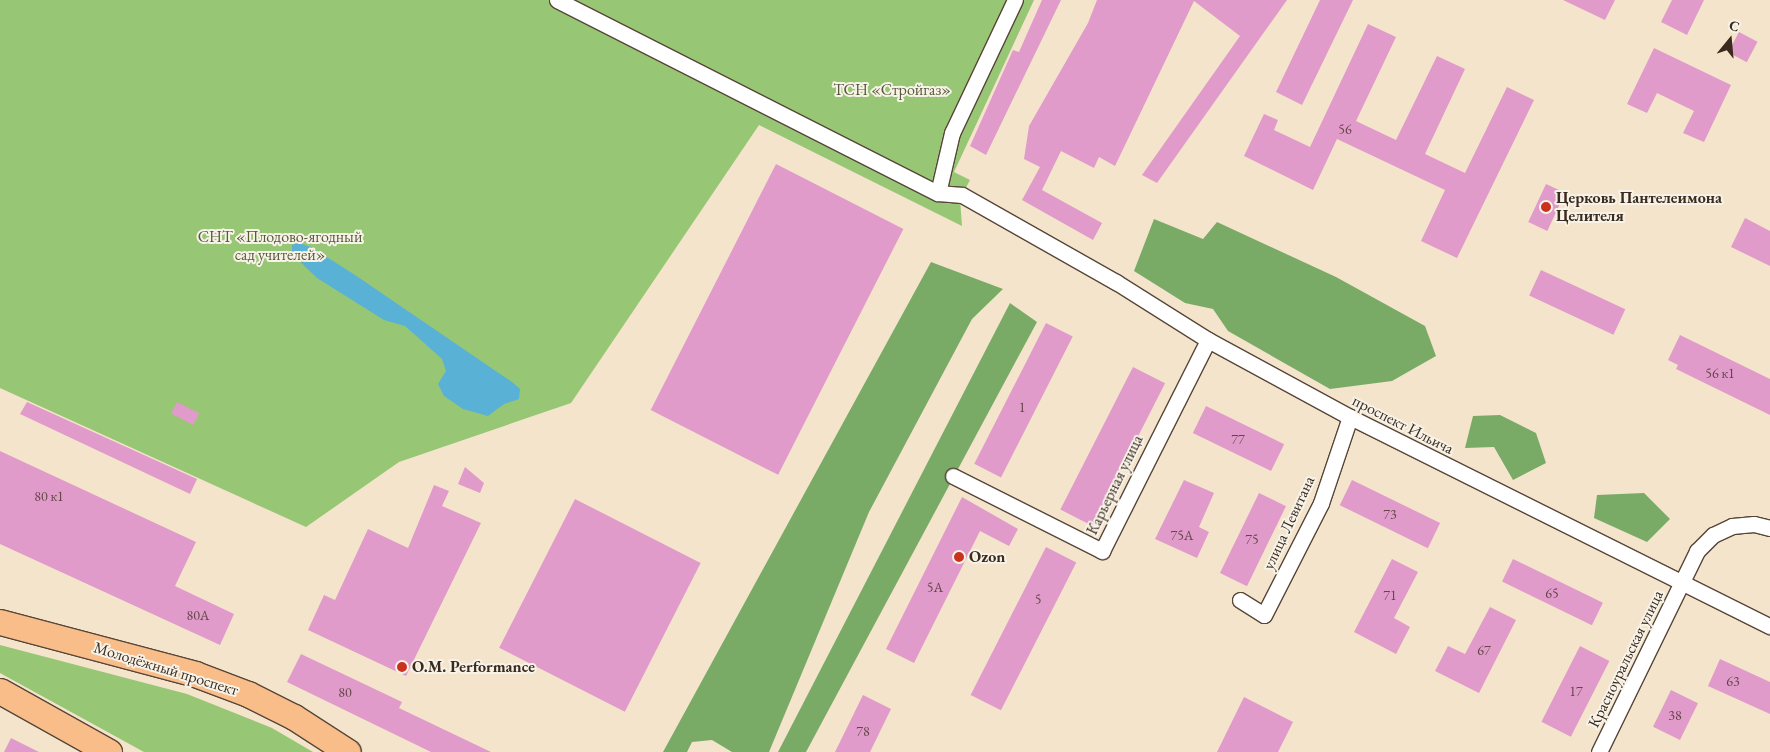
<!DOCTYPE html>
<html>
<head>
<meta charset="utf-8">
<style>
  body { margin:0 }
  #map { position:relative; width:1770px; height:752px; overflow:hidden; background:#f4e4cc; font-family:"EB Garamond",serif }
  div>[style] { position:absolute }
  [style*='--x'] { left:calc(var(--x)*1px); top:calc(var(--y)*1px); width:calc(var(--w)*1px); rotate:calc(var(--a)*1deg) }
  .green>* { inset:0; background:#97c675 }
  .forest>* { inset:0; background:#79ab66 }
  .water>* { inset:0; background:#59b1d6 }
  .building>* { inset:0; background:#e09bca; transform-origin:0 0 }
  .roads { filter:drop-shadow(1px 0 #574638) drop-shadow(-1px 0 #574638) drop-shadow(0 1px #574638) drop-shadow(0 -1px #574638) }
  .street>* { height:15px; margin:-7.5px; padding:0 7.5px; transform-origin:7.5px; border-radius:7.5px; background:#fff }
  .primary>* { height:25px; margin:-12.5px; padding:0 12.5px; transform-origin:12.5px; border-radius:12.5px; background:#f8bd89 }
  .dots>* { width:14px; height:14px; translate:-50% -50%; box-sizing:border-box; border:2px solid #f7f3e8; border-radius:50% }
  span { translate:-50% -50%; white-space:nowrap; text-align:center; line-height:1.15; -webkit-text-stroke:4px #f7f3e8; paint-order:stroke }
  .number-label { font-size:14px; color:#644649 }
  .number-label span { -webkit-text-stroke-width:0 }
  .park-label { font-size:16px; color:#575938 }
  .poi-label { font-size:16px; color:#3b2a1e; font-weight:700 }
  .left { translate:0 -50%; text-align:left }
  .street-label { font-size:16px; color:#3b2a1e }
  .north { position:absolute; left:1705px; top:15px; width:50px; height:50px; -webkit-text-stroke:4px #f7f3e8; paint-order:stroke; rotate:17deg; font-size:14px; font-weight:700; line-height:20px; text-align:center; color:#3b2a1e }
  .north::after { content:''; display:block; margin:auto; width:18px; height:22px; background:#3b2a1e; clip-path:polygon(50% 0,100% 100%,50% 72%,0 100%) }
</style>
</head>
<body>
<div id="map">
  <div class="green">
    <div style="clip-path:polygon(0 0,1034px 0,954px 172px,970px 180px,960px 199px,962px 226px,759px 125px,571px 403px,399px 462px,306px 527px,0 388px)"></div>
    <div style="clip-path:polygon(0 645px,187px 694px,272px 728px,313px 752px,144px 752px,0 673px)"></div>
  </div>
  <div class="forest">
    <div style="clip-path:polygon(1154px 219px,1203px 239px,1217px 222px,1336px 277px,1425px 326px,1436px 356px,1392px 381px,1330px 389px,1228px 331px,1213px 309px,1185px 303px,1134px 271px)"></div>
    <div style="clip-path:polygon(931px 262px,1003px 289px,972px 319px,869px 512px,769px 752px,732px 752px,712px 740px,692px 742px,687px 752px,663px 752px)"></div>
    <div style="clip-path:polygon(1010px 303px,1037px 322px,806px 752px,778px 752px)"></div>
    <div style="clip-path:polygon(1500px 415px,1536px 433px,1546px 463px,1513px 480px,1494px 447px,1465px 448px,1473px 416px)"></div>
    <div style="clip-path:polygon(1644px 493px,1670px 519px,1647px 542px,1594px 518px,1597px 495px)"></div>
  </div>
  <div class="water">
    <div style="clip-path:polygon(299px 243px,311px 247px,355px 275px,512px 382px,520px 389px,519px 399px,504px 404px,488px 416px,463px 409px,444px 396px,438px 384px,446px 371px,442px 359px,405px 326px,384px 320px,317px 278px,292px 254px,292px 245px)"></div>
  </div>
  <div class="building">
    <div style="clip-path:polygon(1042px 0,1061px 0,986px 155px,970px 146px,1013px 50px,1019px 52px)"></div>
    <div style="clip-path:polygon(1097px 0,1287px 0,1157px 183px,1142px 175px,1240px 36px,1194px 1px,1115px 166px,1099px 157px,1094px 168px,1061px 151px,1042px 190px,1102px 223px,1093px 240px,1022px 200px,1040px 167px,1024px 159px,1029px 126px,1088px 23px)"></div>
    <div style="clip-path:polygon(1320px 0,1353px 0,1302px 105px,1276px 92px)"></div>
    <div style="clip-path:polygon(1563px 0,1615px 0,1605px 20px)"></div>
    <div style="clip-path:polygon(1672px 0,1704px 0,1687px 35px,1661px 22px)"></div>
    <div style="clip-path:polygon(1368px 24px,1396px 37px,1356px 121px,1396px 140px,1437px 56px,1465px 69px,1425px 154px,1465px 173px,1507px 87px,1534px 100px,1457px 258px,1421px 241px,1445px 190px,1337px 139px,1313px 190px,1244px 156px,1264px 114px,1278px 120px,1274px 130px,1310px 147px)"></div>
    <div style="left:1739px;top:32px;width:21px;height:23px;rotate:28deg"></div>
    <div style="clip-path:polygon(1654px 48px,1731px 85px,1704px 142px,1683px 133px,1694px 111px,1657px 93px,1647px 113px,1627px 104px)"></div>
    <div style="left:776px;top:164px;width:143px;height:276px;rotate:27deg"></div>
    <div style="left:1546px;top:184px;width:21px;height:42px;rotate:25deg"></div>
    <div style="clip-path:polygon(1745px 218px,1770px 231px,1770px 266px,1731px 247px)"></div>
    <div style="left:1541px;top:270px;width:93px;height:28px;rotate:25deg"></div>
    <div style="left:1046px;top:323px;width:30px;height:158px;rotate:27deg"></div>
    <div style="clip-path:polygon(1680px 335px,1770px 379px,1770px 415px,1676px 369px,1678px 365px,1668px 360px)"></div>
    <div style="left:1133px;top:367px;width:36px;height:160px;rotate:27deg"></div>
    <div style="clip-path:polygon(27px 402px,197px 479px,190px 494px,20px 414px)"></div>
    <div style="left:177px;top:402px;width:25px;height:13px;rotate:27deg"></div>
    <div style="left:1206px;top:406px;width:87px;height:30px;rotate:26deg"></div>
    <div style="clip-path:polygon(0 451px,196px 542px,175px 586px,234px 614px,220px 645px,0 544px)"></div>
    <div style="clip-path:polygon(465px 467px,484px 483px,480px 493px,458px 484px)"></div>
    <div style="clip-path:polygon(1184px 480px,1214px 493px,1199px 527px,1209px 532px,1197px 558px,1155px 539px)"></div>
    <div style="left:1352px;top:480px;width:98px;height:28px;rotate:26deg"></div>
    <div style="clip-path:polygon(434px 485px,449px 491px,442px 506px,481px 523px,406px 676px,308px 630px,324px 595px,335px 600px,368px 529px,408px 548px)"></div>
    <div style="left:1259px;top:493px;width:30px;height:89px;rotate:26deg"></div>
    <div style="clip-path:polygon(962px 497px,1018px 529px,1009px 546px,980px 531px,914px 663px,886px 649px)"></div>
    <div style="left:575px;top:499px;width:141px;height:167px;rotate:27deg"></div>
    <div style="left:1046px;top:547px;width:34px;height:166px;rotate:27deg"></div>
    <div style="clip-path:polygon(1392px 559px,1418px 572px,1394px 618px,1410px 627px,1396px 654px,1354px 632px)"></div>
    <div style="left:1513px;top:559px;width:100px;height:25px;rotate:26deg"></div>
    <div style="clip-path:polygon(1490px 607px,1516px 620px,1479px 693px,1435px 671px,1448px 646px,1465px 654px)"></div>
    <div style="left:1580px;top:646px;width:33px;height:85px;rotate:27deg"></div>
    <div style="clip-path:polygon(301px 654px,402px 702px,399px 708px,491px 752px,431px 752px,287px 682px)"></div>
    <div style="clip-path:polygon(1720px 659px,1770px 682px,1770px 714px,1708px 686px)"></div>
    <div style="left:1671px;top:690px;width:30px;height:41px;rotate:26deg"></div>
    <div style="clip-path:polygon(863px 695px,891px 709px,870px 752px,835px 752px)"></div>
    <div style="clip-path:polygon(1244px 697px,1293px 722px,1278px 752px,1217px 752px)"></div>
    <div style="clip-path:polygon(11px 738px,39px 752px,4px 752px)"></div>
  </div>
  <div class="roads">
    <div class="street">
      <div style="--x:557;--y:0;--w:427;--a:26.9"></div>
      <div style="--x:938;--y:193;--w:24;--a:5"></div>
      <div style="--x:962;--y:195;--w:177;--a:29.5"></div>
      <div style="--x:1116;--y:282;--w:109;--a:32.2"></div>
      <div style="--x:1208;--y:340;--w:162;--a:28.5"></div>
      <div style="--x:1350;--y:417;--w:469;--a:26.5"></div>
      <div style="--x:938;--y:193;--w:62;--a:-76.9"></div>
      <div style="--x:952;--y:133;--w:147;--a:-64.7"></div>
      <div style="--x:953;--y:476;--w:167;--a:26.7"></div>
      <div style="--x:1102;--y:551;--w:236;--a:-63.3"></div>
      <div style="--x:1240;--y:600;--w:28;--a:32"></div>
      <div style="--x:1264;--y:615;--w:126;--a:-63"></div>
      <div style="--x:1321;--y:503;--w:91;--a:-71.4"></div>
      <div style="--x:1599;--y:752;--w:224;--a:-64"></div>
      <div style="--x:1697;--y:551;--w:23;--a:-45"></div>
      <div style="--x:1713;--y:535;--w:21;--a:-25"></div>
      <div style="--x:1732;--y:526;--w:22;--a:-5"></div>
      <div style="--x:1754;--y:524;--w:16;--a:14"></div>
    </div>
    <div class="primary">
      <div style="--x:0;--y:622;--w:202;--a:14.9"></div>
      <div style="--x:195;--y:674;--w:57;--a:20.7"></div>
      <div style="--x:248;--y:694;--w:51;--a:26.6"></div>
      <div style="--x:294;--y:717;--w:64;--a:32.9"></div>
      <div style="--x:0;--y:691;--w:125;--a:29.2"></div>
    </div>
  </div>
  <div class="dots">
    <div style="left:1546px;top:207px;background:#c8321e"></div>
    <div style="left:959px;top:557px;background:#c8321e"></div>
    <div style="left:402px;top:667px;background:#c8321e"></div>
  </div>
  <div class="number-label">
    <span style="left:1345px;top:129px">56</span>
    <span style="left:1720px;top:373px">56 к1</span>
    <span style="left:1022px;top:407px">1</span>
    <span style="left:1238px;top:439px">77</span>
    <span style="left:49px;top:496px">80 к1</span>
    <span style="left:1390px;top:514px">73</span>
    <span style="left:1182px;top:535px">75А</span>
    <span style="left:1252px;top:539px">75</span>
    <span style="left:935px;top:587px">5А</span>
    <span style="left:1552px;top:593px">65</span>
    <span style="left:1390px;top:595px">71</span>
    <span style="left:1038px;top:599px">5</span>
    <span style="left:198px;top:615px">80А</span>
    <span style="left:1484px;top:650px">67</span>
    <span style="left:1733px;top:681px">63</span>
    <span style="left:1576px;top:691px">17</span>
    <span style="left:345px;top:692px">80</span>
    <span style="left:1675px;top:715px">38</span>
    <span style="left:863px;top:731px">78</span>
  </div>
  <div class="park-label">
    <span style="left:892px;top:90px">ТСН «Стройгаз»</span>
    <span style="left:280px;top:246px">СНТ «Плодово-ягодный<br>сад учителей»</span>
  </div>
  <div class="poi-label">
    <span class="left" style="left:1556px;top:207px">Церковь Пантелеимона<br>Целителя</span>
    <span class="left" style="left:969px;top:557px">Ozon</span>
    <span class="left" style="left:412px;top:667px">O.M. Performance</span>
  </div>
  <div class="street-label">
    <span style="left:1403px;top:425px;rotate:27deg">проспект Ильича</span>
    <span style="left:1115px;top:485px;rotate:-64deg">Карьерная улица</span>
    <span style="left:1289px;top:523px;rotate:-65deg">улица Левитана</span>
    <span style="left:1626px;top:659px;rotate:-64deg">Красноуральская улица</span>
    <span style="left:166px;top:669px;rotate:17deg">Молодёжный проспект</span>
  </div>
  <div class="north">С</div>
</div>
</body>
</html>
